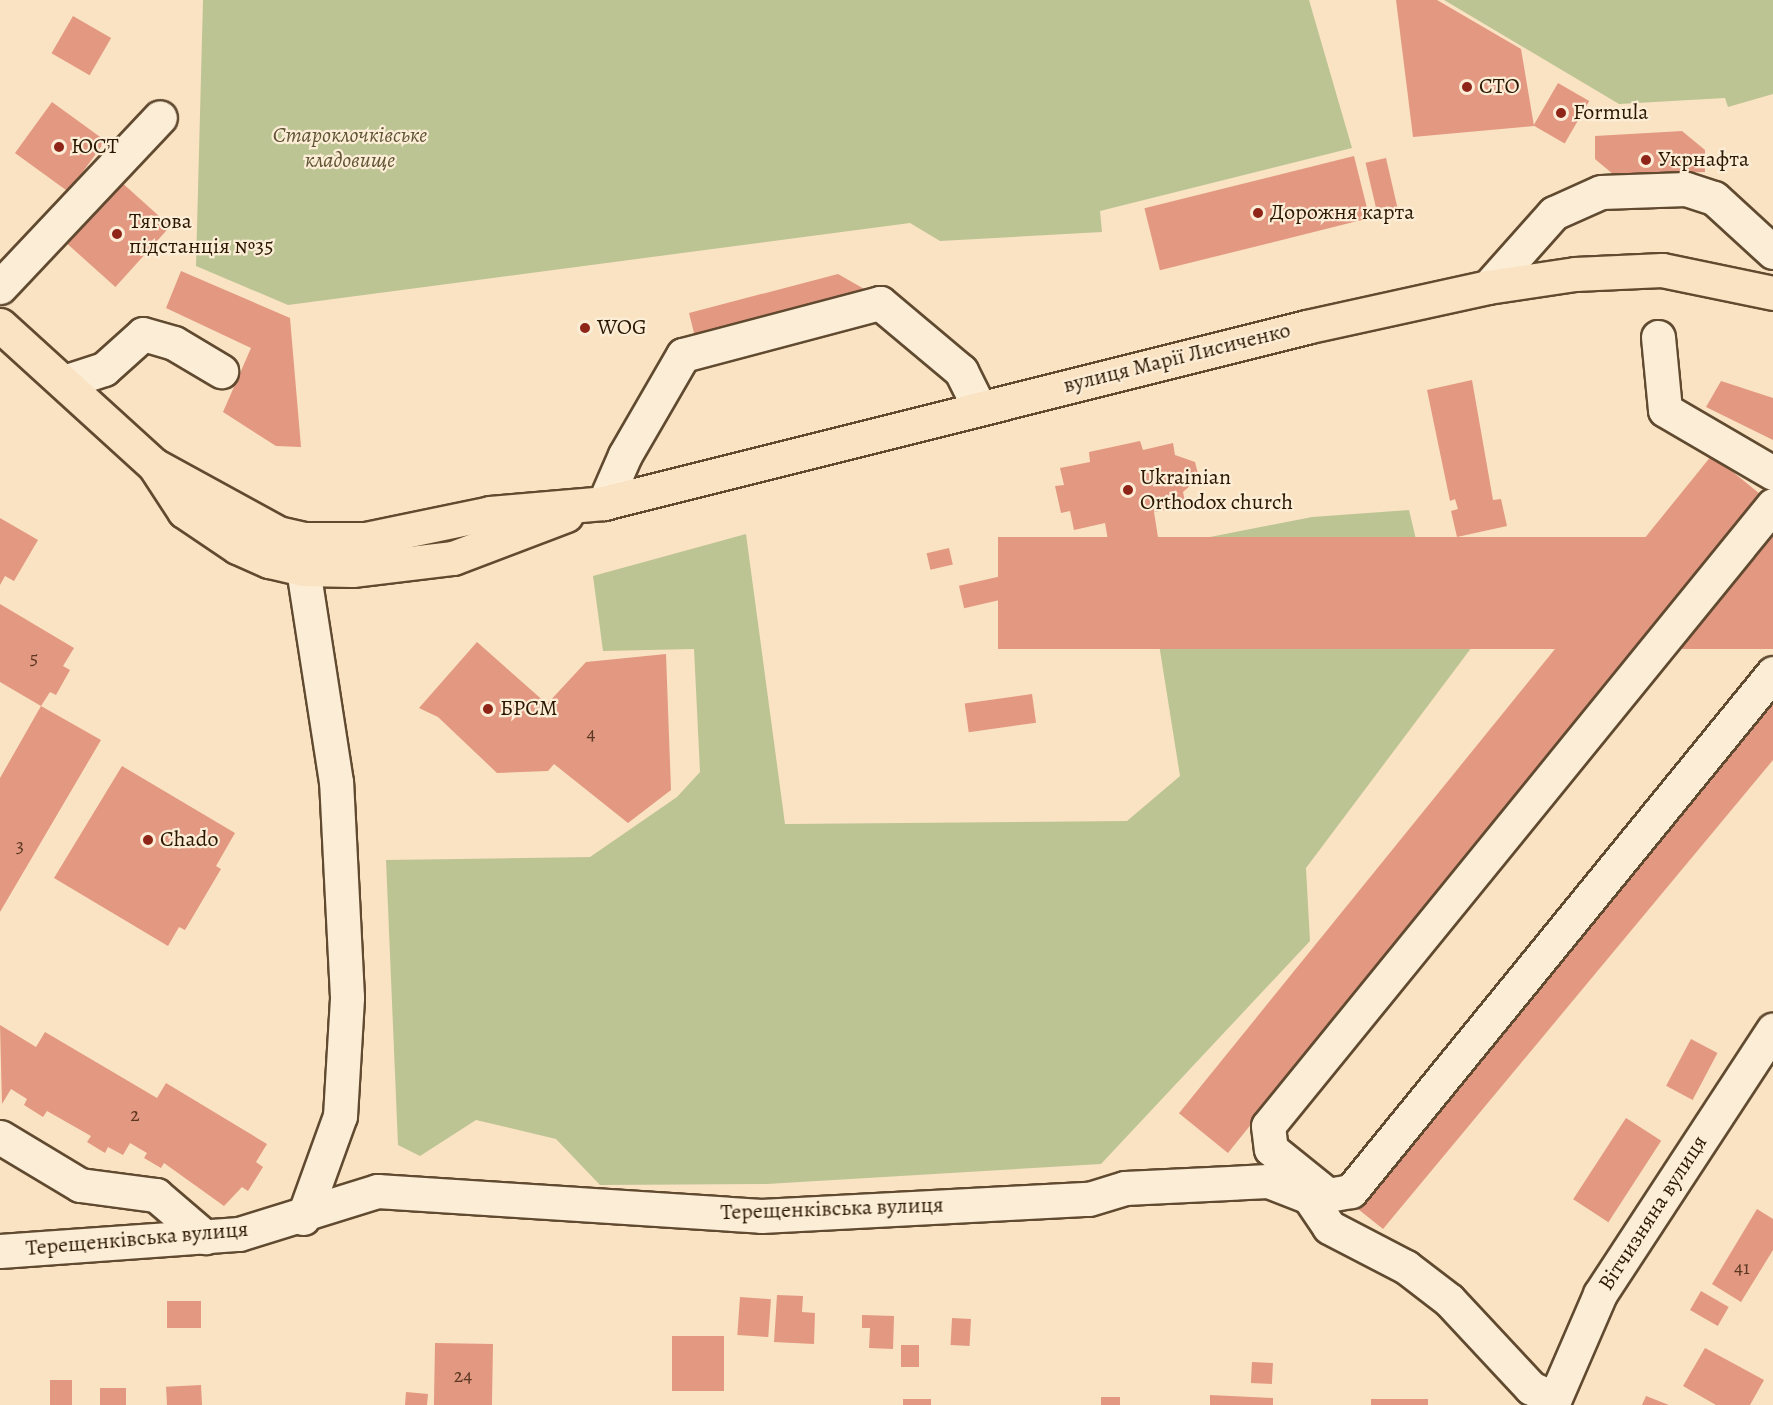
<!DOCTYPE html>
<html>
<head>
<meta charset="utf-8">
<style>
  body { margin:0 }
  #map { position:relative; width:1773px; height:1405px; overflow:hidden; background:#fae3c2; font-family:Alegreya,serif }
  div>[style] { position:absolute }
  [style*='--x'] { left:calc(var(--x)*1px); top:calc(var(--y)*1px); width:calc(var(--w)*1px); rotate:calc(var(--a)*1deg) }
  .green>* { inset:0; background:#bdc494 }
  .building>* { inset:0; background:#e39882; transform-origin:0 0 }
  .roads { filter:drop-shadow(2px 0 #604a30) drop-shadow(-2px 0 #604a30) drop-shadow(0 2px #604a30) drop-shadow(0 -2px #604a30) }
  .minor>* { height:33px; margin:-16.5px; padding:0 16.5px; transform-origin:16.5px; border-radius:16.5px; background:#fcedd7 }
  .major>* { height:33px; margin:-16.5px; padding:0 16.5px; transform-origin:16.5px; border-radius:16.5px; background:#fae3c2 }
  .dots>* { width:16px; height:16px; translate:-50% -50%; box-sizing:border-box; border:3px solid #fcedd7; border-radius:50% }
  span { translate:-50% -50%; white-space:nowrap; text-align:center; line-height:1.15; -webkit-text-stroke:4.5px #fcedd7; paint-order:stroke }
  .number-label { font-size:20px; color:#5a3720 }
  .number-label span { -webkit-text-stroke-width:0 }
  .poi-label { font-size:22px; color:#2c1700 }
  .left { translate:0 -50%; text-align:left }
  .park-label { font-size:22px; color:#5f5434; font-style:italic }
  .street-label { font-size:22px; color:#2c1700 }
</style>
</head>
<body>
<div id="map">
  <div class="green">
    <div style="clip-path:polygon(203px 0,1309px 0,1352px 148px,1100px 211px,1102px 232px,940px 241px,910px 223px,288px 305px,196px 266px)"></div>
    <div style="clip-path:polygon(1444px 0,1773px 0,1773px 94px,1728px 107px,1725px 98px,1619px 104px)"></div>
    <div style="clip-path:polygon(1409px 510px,1426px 581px,1523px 579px,1306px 868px,1310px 941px,1101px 1164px,767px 1184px,600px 1185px,556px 1139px,476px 1120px,420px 1156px,398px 1145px,386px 860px,590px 857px,677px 797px,700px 772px,694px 649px,603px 651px,593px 576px,746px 534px,785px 824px,1127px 821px,1180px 776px,1144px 550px,1312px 517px)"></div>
  </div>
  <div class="building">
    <div style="clip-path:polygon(1396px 0,1437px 0,1521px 49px,1534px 126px,1413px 137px)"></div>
    <div style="left:73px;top:16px;width:44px;height:43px;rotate:30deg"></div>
    <div style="left:1558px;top:83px;width:36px;height:49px;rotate:30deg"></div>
    <div style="left:52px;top:102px;width:66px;height:63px;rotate:36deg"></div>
    <div style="clip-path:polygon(1682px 131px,1705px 150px,1705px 172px,1614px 175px,1595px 159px,1595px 136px)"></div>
    <div style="left:1354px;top:156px;width:64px;height:216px;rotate:76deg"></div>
    <div style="left:1386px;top:158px;width:53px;height:21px;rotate:77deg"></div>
    <div style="left:119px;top:180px;width:69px;height:82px;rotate:42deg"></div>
    <div style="clip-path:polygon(181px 271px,290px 318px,301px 447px,276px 446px,223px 412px,251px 348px,166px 308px)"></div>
    <div style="clip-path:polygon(838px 274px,866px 290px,872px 318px,696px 341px,689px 313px)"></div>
    <div style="clip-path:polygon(1472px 380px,1493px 500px,1501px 499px,1507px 526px,1457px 537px,1451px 511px,1458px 509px,1455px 499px,1450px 501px,1427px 390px)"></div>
    <div style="clip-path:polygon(1721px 381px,1773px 398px,1773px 440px,1706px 407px)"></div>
    <div style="clip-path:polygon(1140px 441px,1143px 450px,1173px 443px,1175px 455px,1195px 462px,1199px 478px,1183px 492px,1186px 506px,1154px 512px,1158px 537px,1109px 546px,1105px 523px,1074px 530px,1070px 511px,1061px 513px,1055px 486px,1064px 485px,1060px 468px,1090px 462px,1089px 452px)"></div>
    <div style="left:1712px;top:455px;width:63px;height:847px;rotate:39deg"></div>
    <div style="clip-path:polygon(0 518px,38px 540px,14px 581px,5px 576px,0 585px)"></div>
    <div style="left:1773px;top:537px;width:112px;height:775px;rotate:90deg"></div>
    <div style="left:949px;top:548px;width:17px;height:23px;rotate:77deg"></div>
    <div style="left:1071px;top:560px;width:23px;height:115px;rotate:77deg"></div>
    <div style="clip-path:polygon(0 604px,74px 648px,63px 666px,70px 670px,56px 695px,50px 692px,41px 706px,101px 740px,0 912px,0 778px,41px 706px,0 682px)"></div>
    <div style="clip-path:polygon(477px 642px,547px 704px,586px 662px,666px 654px,671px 790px,628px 823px,554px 764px,548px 771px,497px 773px,438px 717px,419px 708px)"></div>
    <div style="left:1032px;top:694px;width:29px;height:68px;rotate:82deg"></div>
    <div style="clip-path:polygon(1773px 703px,1773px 760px,1383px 1229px,1358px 1209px)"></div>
    <div style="clip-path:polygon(122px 766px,235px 833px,216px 866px,221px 869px,185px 930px,179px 927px,168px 946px,54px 878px)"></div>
    <div style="clip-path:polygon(0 1025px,36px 1047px,45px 1032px,157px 1098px,166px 1083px,267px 1144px,256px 1162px,263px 1167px,248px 1191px,242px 1187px,224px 1206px,164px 1163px,161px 1168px,144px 1158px,147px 1153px,130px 1143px,123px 1155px,108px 1147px,105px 1153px,87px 1142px,91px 1136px,47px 1111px,43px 1117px,24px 1105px,27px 1099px,11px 1089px,2px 1104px)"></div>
    <div style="left:1691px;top:1039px;width:30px;height:53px;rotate:28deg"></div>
    <div style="left:1626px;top:1118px;width:42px;height:97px;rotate:33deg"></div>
    <div style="clip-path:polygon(1757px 1209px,1773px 1219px,1773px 1250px,1741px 1302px,1712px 1284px)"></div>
    <div style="left:1701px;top:1291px;width:32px;height:22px;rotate:30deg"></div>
    <div style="clip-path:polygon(777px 1295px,803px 1296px,802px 1312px,815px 1313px,814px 1344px,774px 1342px)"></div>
    <div style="left:740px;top:1297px;width:31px;height:38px;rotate:4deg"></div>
    <div style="left:201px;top:1301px;width:27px;height:34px;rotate:90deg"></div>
    <div style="clip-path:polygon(862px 1315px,894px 1316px,893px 1349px,869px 1348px,870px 1328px,862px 1328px)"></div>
    <div style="left:952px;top:1318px;width:19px;height:27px;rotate:3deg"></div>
    <div style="left:724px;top:1336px;width:55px;height:52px;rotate:90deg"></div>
    <div style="left:435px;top:1343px;width:58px;height:62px;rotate:1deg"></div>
    <div style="left:901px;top:1345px;width:18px;height:22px"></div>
    <div style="clip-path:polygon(1705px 1348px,1764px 1380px,1750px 1405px,1716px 1405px,1683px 1386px)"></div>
    <div style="left:1252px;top:1362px;width:21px;height:21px;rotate:3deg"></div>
    <div style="left:50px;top:1380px;width:22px;height:25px"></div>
    <div style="left:201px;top:1385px;width:20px;height:35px;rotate:87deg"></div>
    <div style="left:126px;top:1388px;width:17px;height:26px;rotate:90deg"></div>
    <div style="clip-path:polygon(406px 1392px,428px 1394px,427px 1405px,405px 1405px)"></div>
    <div style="clip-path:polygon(1210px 1395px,1273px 1398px,1273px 1405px,1210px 1405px)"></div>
    <div style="clip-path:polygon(1646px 1396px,1669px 1405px,1642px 1405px)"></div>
    <div style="left:1101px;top:1397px;width:19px;height:8px"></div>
    <div style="left:903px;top:1399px;width:28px;height:6px"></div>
    <div style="left:1371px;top:1399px;width:57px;height:6px"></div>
  </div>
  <div class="roads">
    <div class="minor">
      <div style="--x:0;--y:287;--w:233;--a:-46.7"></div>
      <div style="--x:1488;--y:287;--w:99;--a:-48.3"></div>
      <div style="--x:1554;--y:213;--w:51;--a:-24.1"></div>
      <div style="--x:1601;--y:192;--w:85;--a:-2"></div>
      <div style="--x:1686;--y:189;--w:29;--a:18"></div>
      <div style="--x:1714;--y:198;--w:80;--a:42.5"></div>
      <div style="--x:1658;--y:337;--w:73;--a:84.5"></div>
      <div style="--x:1665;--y:410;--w:125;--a:30.3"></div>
      <div style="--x:64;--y:382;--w:42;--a:-18"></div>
      <div style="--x:104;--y:369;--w:52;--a:-41.9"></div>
      <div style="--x:143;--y:334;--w:32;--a:16"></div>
      <div style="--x:174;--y:343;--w:55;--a:30.8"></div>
      <div style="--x:604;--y:503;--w:52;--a:-66.4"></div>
      <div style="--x:625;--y:455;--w:116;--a:-59.9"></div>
      <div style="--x:683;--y:355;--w:204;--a:-14.8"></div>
      <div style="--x:880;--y:303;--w:106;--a:40"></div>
      <div style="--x:961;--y:371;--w:40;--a:63.4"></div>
      <div style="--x:1773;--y:505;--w:800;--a:129.12"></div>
      <div style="--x:1268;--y:1126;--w:23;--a:83"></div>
      <div style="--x:1271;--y:1149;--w:73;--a:38.9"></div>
      <div style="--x:1328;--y:1195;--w:23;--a:-10"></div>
      <div style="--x:1351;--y:1191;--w:668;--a:-50.83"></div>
      <div style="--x:0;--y:1137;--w:93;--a:31"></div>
      <div style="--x:80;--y:1185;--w:77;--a:7.5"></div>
      <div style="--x:156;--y:1195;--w:65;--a:40.6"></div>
      <div style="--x:303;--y:1218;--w:109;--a:-70.1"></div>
      <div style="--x:340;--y:1116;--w:119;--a:-86.6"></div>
      <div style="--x:347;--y:997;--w:215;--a:-92.9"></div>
      <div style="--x:336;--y:782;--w:216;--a:-98.8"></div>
      <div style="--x:0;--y:1251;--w:240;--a:-4.1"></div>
      <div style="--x:239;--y:1234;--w:145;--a:-17.3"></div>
      <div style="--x:377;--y:1191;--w:385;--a:3.7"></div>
      <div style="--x:761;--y:1216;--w:328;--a:-3"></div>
      <div style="--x:1089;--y:1199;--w:38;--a:-17"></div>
      <div style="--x:1125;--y:1188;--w:143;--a:-2.8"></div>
      <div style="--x:1268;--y:1181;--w:44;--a:21.3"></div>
      <div style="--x:1309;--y:1197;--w:36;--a:56"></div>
      <div style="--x:1329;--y:1227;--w:87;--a:27.5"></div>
      <div style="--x:1406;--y:1267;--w:54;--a:37.5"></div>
      <div style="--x:1449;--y:1300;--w:120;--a:47"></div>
      <div style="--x:1531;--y:1388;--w:24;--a:24"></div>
      <div style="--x:1552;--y:1405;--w:121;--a:-66.6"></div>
      <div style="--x:1600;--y:1294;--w:316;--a:-56.8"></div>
    </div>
    <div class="major">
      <div style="--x:0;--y:325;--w:208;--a:42.3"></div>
      <div style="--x:154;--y:465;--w:55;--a:56.9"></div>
      <div style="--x:184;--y:511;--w:64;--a:34.2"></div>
      <div style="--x:237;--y:547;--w:35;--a:24"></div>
      <div style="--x:269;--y:561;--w:35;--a:13"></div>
      <div style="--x:303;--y:569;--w:49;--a:1.2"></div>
      <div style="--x:352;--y:570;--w:102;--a:-6.8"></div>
      <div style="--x:453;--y:558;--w:121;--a:-20.8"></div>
      <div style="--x:154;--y:465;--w:141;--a:28.7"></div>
      <div style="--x:278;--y:533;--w:26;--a:13"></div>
      <div style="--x:303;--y:539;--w:63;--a:0"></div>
      <div style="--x:366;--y:539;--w:127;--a:-11.8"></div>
      <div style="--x:490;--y:513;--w:114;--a:-5"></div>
      <div style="--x:604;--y:503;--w:724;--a:-14.07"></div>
      <div style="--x:1306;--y:327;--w:186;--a:-12.4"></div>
      <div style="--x:1488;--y:287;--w:88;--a:-8.5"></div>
      <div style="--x:1575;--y:274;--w:87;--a:-2.6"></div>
      <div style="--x:1662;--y:270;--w:113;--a:11.7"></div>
    </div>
  </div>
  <div class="dots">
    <div style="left:1467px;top:87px;background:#8f2418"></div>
    <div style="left:1561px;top:113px;background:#8f2418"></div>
    <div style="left:59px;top:147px;background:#8f2418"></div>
    <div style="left:1646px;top:160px;background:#8f2418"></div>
    <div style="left:1258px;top:213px;background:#8f2418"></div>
    <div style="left:117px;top:234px;background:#8f2418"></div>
    <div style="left:585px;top:328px;background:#8f2418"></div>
    <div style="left:1128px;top:490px;background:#8f2418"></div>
    <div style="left:488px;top:709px;background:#8f2418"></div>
    <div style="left:148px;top:840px;background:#8f2418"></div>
  </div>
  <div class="number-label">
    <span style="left:34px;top:657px">5</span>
    <span style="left:591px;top:733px">4</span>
    <span style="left:20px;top:845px">3</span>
    <span style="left:135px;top:1114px">2</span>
    <span style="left:1742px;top:1267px">41</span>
    <span style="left:463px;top:1375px">24</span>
  </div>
  <div class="poi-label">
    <span class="left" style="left:1479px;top:87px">СТО</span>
    <span class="left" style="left:1573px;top:113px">Formula</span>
    <span class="left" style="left:71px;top:147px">ЮСТ</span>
    <span class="left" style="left:1658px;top:160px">Укрнафта</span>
    <span class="left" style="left:1270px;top:213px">Дорожня карта</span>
    <span class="left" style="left:129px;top:234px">Тягова<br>пiдстанцiя №35</span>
    <span class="left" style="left:597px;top:328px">WOG</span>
    <span class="left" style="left:1140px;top:490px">Ukrainian<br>Orthodox church</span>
    <span class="left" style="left:500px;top:709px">БРСМ</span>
    <span class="left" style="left:160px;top:840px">Chado</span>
  </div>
  <div class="park-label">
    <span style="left:350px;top:148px">Староклочківське<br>кладовище</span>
  </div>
  <div class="street-label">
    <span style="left:1177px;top:358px;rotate:-14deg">вулиця Марії Лисиченко</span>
    <span style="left:832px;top:1209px;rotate:-2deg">Терещенківська вулиця</span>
    <span style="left:1653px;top:1213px;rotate:-57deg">Вітчизняна вулиця</span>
    <span style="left:137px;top:1239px;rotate:-5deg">Терещенківська вулиця</span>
  </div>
</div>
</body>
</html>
